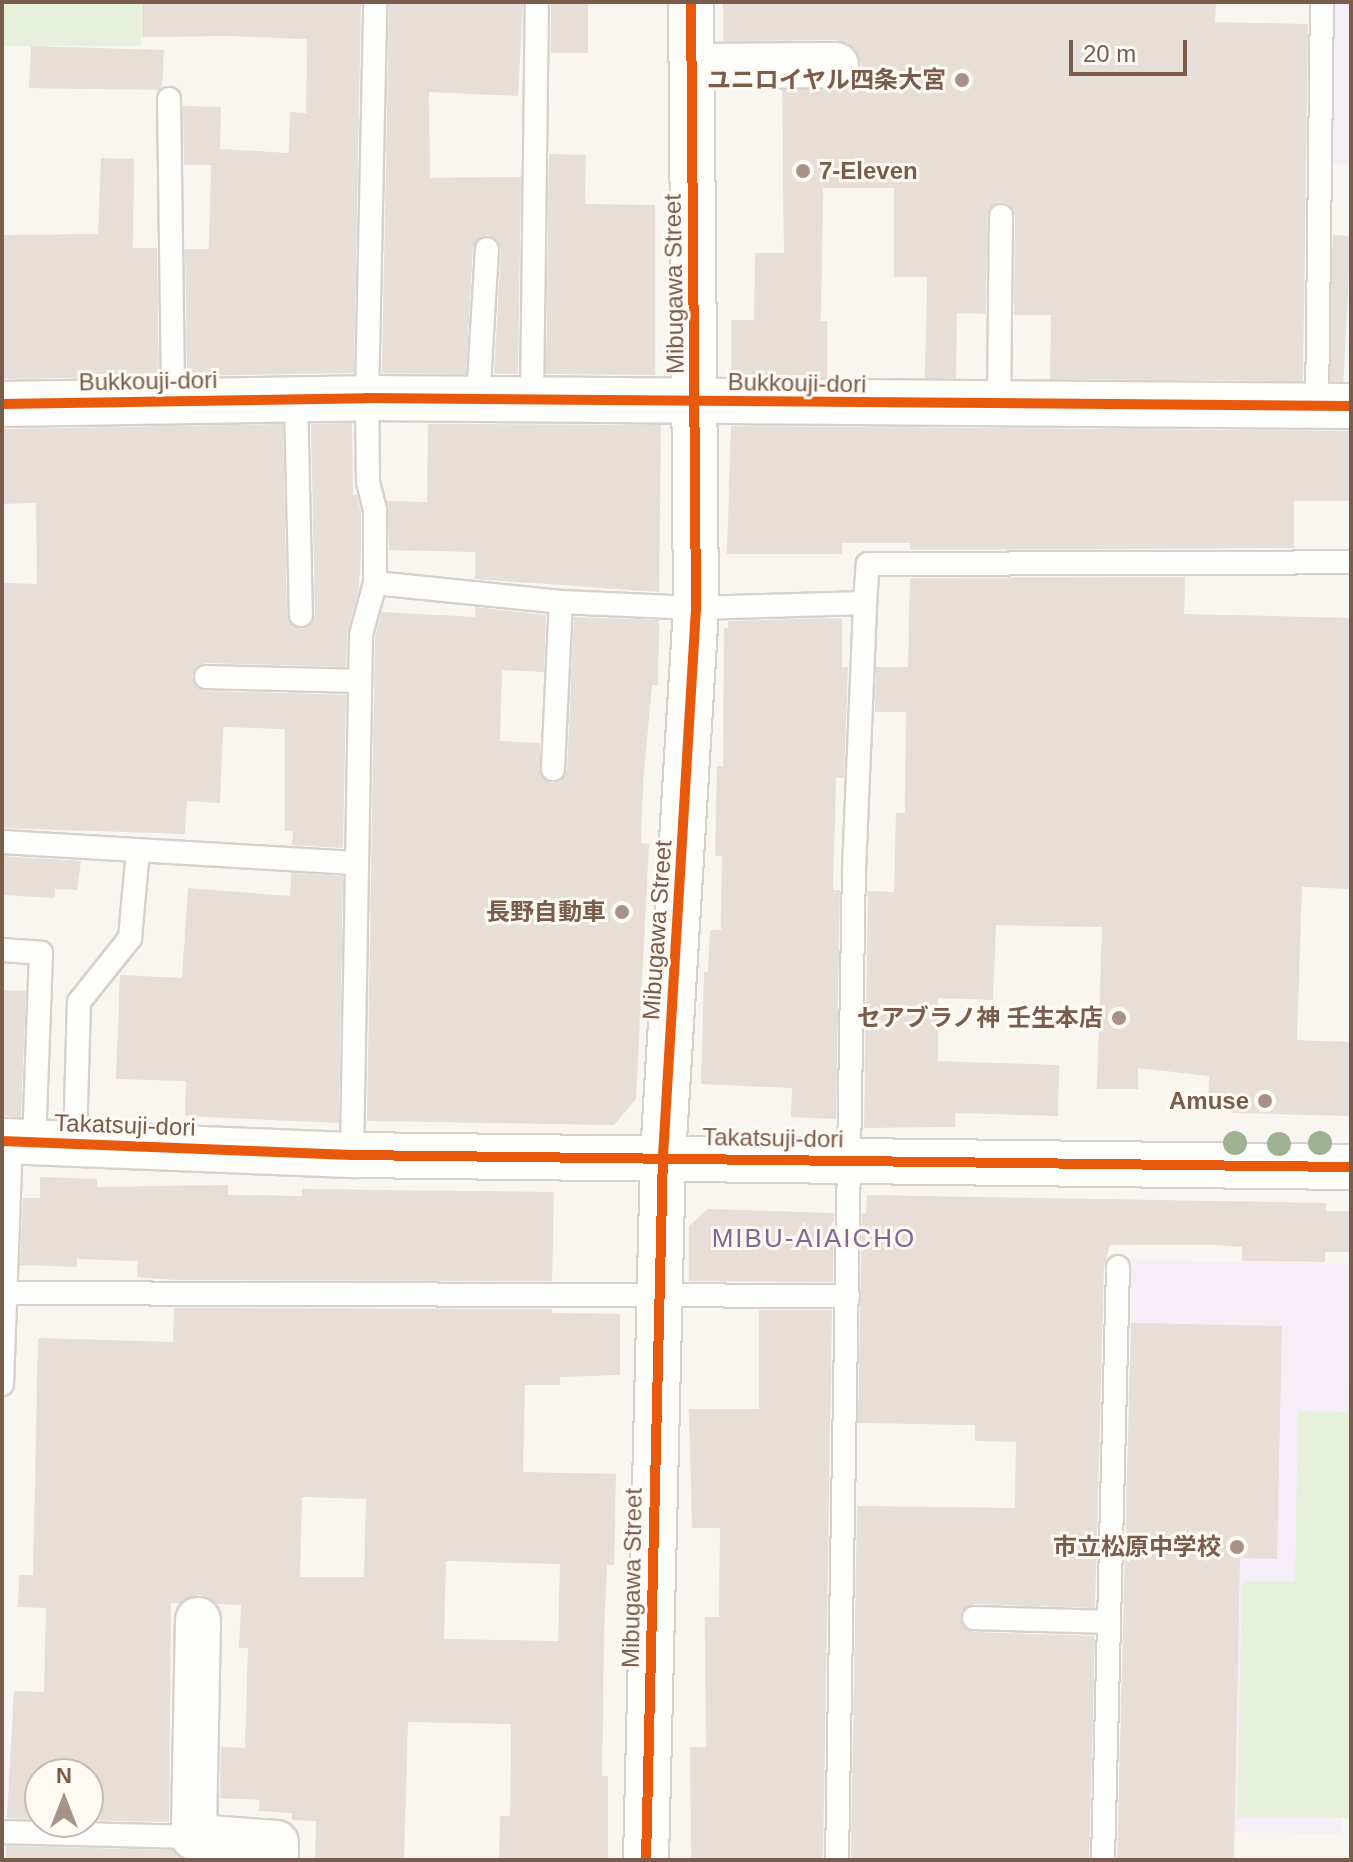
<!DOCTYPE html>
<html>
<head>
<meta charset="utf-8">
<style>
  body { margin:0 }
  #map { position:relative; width:1353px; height:1862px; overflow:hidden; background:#f9f5f0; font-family:Helvetica,"Noto Sans JP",sans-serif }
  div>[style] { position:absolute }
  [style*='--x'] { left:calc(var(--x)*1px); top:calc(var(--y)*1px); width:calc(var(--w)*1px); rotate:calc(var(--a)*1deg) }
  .education>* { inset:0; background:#f6eef6; transform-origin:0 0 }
  .green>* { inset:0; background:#e7f0db; transform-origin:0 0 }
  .building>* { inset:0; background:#e6ded7; transform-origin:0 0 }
  .roads { filter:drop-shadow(2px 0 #d7d1cb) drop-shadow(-2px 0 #d7d1cb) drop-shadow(0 2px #d7d1cb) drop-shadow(0 -2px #d7d1cb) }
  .service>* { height:22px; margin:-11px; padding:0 11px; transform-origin:11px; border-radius:11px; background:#fefefd }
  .minor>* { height:44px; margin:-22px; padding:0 22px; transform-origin:22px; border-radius:22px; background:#fefefd }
  .tertiary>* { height:44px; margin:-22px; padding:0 22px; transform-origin:22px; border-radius:22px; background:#fefefd }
  .cycleway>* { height:10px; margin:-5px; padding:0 5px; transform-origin:5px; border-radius:5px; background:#e8590c }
  .trees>* { width:24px; height:24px; margin:-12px; border-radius:50%; background:#9eb190 }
  .dots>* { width:22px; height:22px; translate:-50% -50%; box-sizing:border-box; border:4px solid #fffaf3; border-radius:50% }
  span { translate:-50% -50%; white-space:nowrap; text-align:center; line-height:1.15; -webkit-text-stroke:6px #fffaf3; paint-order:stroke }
  .poi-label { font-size:24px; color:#7a5c4d; font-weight:700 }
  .right { translate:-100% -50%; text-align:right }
  .left { translate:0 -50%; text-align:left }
  .street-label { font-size:24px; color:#7a5c4d }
  .neighbourhood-label { font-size:26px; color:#846695; letter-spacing:2px }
  .frame { position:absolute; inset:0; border:4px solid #7a5c4d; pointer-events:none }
  .north { position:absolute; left:24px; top:1758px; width:80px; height:80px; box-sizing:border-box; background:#fffaf3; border:2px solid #cabbb1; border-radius:50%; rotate:0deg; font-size:22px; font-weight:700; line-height:32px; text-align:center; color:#7a5c4d }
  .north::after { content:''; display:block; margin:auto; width:28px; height:36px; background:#a69286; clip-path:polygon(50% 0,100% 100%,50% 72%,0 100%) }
  .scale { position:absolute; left:1069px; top:40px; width:118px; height:36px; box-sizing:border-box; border:4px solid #7a5c4d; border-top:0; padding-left:10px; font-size:24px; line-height:28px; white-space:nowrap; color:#7a5c4d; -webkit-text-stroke:6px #fffaf3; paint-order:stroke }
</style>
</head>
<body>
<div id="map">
  <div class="education">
    <div style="left:1331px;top:2px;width:20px;height:162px"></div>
    <div style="left:1132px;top:1260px;width:219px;height:570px;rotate:1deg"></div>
  </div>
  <div class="green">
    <div style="left:2px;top:2px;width:139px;height:44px"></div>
    <div style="clip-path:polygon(1298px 1411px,1351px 1412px,1351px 1818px,1237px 1818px,1242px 1581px,1295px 1581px)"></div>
  </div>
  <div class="building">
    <div style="clip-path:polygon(142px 2px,361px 2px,354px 373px,187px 376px,185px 249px,209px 249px,211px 165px,184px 165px,183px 106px,221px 107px,220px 149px,289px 153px,290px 112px,306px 113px,307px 43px,306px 39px,230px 36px,142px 37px)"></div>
    <div style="clip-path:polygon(389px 2px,523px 2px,518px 96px,429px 92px,430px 178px,521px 177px,518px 374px,494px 374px,501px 250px,495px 238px,487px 235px,476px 241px,473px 248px,466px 374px,382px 373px)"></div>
    <div style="left:551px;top:2px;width:37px;height:51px"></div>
    <div style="clip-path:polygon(723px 2px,1216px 3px,1215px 22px,1308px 24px,1303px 381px,1050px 379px,1051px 315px,1014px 315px,1015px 216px,1009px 204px,1000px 202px,989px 208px,987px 216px,986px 314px,957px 313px,956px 378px,925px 378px,927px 277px,894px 277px,894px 188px,823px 188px,821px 321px,827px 321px,827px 377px,731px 376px,731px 320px,754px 320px,755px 253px,784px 253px,782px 90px,848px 87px,858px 77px,861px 64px,857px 52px,849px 44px,837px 40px,723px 41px)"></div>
    <div style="clip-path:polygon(31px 46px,164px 50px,162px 87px,159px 90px,29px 88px)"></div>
    <div style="clip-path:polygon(549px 154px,586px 155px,585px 204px,655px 205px,655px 375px,546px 374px)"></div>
    <div style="clip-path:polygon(101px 158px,134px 159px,133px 248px,157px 248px,159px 376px,2px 379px,2px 235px,98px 234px)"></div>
    <div style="left:1333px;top:235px;width:18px;height:146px;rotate:3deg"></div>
    <div style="clip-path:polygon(352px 423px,353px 495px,357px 495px,361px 512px,361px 549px,359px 589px,347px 634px,346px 667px,206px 663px,195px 669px,192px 677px,198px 688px,206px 691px,346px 695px,343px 848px,292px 845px,293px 831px,285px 831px,285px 729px,223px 727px,220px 803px,187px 801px,185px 834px,2px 828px,2px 583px,37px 584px,36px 503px,2px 504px,2px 429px,283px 424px,287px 615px,290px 623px,301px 629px,309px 626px,315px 615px,311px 424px)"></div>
    <div style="clip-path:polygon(428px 424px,661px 425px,659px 592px,475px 579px,475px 552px,389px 550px,387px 501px,427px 502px)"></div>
    <div style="clip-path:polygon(731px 426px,1351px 431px,1351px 488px,1349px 501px,1294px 501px,1294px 548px,910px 550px,910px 543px,842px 543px,842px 554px,727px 554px)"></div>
    <div style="clip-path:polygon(1185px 577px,1184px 614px,1351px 618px,1351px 889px,1302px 887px,1297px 1040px,1351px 1042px,1351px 1116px,1232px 1113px,1232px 1108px,1208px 1107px,1209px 1076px,1138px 1068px,1138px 1089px,1097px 1089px,1102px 927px,996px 925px,993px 1000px,938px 998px,938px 1061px,1059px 1065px,1058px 1116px,955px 1113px,955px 1127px,864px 1128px,868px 891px,894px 892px,896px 813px,905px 813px,906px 712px,875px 712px,876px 667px,908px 667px,910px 578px)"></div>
    <div style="clip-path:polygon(475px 607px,546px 615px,544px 672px,502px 670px,500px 741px,540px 743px,540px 775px,552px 783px,560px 781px,567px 770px,574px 617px,659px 620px,658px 685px,652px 685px,643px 784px,641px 843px,649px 844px,636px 1099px,614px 1125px,367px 1121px,375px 637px,382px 612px,475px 617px)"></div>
    <div style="clip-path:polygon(842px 618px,842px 667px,848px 667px,844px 778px,836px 778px,833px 890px,840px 890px,836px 1119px,791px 1117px,792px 1088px,701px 1084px,704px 972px,708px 972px,710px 930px,721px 930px,722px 856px,715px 856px,717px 766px,723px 766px,724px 628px,728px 628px,728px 621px)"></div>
    <div style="clip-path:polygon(2px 856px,81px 861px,77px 890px,55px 889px,55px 898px,2px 895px)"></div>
    <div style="clip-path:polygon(291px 873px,343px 876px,339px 1123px,185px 1116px,186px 1081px,116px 1079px,120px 975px,182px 978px,188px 888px,290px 896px)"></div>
    <div style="clip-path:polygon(2px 990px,26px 991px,21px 1117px,2px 1116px)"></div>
    <div style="clip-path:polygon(40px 1177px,97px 1179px,97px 1187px,228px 1185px,228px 1195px,302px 1196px,302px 1189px,554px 1192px,552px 1281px,175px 1280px,137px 1277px,138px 1261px,77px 1259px,77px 1267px,20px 1265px,23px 1198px,40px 1198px)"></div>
    <div style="clip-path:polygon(867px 1195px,1326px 1203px,1326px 1211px,1351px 1211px,1351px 1252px,1325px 1252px,1325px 1262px,1242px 1261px,1242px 1247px,1218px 1245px,1110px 1245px,1104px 1267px,1095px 1608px,974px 1604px,962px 1611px,962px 1625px,974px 1632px,1095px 1636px,1089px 1860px,851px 1860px,857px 1506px,1015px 1508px,1016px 1442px,975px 1441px,975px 1425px,858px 1423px,862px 1213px,866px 1213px)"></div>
    <div style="clip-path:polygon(708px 1209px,834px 1213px,833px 1282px,689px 1281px,689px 1226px)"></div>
    <div style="clip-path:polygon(evenodd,174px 1308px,552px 1309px,552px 1313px,620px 1314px,620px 1375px,560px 1377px,560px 1385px,525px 1385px,523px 1472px,616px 1474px,614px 1565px,607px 1565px,604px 1637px,602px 1776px,608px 1776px,608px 1860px,499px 1860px,500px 1816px,510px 1816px,511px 1724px,408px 1722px,404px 1860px,315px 1860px,316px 1821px,292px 1820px,292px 1813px,259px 1811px,259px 1800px,220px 1798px,221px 1747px,245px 1748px,248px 1648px,239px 1648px,241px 1605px,217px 1604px,199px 1595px,181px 1603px,171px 1603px,169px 1822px,88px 1820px,88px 1774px,40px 1774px,40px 1819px,7px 1818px,14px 1691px,44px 1692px,46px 1608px,18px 1607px,19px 1575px,33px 1575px,38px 1338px,173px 1342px,174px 1308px,302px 1497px,366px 1499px,364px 1577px,300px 1577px,302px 1497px,174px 1308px,446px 1561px,560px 1564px,558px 1641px,444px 1639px,446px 1561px)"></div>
    <div style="clip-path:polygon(759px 1310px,832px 1310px,823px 1860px,691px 1860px,690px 1747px,706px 1747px,705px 1617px,719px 1617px,720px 1528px,692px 1528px,689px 1409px,759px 1409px)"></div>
    <div style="clip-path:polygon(1131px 1323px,1282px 1326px,1277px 1559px,1240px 1558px,1234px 1860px,1117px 1860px)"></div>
    <div style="clip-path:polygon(6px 1846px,173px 1850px,186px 1860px,6px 1860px)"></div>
  </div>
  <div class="roads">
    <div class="service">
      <div style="--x:169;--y:99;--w:302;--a:89.2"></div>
      <div style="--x:296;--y:399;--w:216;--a:88.7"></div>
      <div style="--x:478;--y:400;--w:151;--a:-86.6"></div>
      <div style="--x:532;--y:402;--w:400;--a:-89.3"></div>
      <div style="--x:999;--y:405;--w:189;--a:-89.4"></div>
      <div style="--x:1317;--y:406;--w:404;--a:-89.3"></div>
      <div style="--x:375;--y:583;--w:187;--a:5.8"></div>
      <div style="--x:561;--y:602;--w:135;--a:2.5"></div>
      <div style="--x:696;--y:608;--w:169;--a:-1.7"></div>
      <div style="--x:865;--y:603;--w:39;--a:-86"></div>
      <div style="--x:868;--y:564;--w:483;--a:-0.2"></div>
      <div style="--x:206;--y:677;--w:154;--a:1.5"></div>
      <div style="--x:553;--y:769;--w:167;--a:-87.3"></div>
      <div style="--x:2;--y:842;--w:355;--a:3.4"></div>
      <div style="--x:2;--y:950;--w:39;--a:4"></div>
      <div style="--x:41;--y:953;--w:189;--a:92.1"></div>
      <div style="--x:75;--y:1143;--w:141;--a:-88.4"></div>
      <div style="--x:79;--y:1002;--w:82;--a:-51.4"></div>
      <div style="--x:130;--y:938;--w:88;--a:-84.8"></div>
      <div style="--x:352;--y:1155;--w:520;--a:-89.01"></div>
      <div style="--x:361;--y:635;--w:54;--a:-74.9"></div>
      <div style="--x:375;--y:583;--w:73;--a:-90"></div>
      <div style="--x:375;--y:510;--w:29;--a:-104"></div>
      <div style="--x:368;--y:482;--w:84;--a:-90.7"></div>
      <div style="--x:367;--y:398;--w:396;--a:-88.8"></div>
      <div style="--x:5;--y:1293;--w:843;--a:0.2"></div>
      <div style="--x:2;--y:1384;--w:243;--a:-87.9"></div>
      <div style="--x:974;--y:1618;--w:135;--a:1.7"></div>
      <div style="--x:2;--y:1832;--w:192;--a:1.5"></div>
      <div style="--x:837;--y:1860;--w:990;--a:-89.02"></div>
      <div style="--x:854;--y:870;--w:267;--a:-87.6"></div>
      <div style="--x:1103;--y:1860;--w:593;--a:-88.55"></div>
    </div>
    <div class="minor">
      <div style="--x:692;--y:66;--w:144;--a:-0.4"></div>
      <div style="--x:2;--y:404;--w:365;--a:-0.9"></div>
      <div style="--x:367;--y:398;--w:984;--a:0.47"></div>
      <div style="--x:198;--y:1620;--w:217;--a:91.1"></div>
      <div style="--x:194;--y:1837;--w:82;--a:4.2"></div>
      <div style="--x:276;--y:1843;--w:17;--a:90"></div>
    </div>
    <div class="tertiary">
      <div style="--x:2;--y:1141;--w:350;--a:2.3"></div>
      <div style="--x:352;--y:1155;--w:999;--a:0.69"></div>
      <div style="--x:646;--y:1860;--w:704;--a:-88.62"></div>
      <div style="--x:663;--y:1156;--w:549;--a:-86.55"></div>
      <div style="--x:696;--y:608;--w:606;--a:-90.47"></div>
    </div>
  </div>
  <div class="cycleway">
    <div style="--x:2;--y:404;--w:365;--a:-0.9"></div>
    <div style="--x:367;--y:398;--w:984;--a:0.47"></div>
    <div style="--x:2;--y:1141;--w:350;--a:2.3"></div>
    <div style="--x:352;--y:1155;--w:999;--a:0.69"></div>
    <div style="--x:646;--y:1860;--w:704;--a:-88.62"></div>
    <div style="--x:663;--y:1156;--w:549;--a:-86.55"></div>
    <div style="--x:696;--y:608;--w:606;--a:-90.47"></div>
  </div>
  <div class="trees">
    <div style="left:1235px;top:1143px"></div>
    <div style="left:1320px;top:1143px"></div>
    <div style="left:1279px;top:1144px"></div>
  </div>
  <div class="dots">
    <div style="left:962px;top:80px;background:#a69286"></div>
    <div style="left:803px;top:171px;background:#a69286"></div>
    <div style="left:622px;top:912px;background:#a69286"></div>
    <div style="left:1119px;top:1018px;background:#a69286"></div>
    <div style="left:1265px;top:1101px;background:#a69286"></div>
    <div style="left:1237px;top:1547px;background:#a69286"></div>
  </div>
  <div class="poi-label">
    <span class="right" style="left:946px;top:80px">ユニロイヤル四条大宮</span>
    <span class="left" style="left:819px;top:171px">7-Eleven</span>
    <span class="right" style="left:606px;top:912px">長野自動車</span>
    <span class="right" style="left:1103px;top:1018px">セアブラノ神 壬生本店</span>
    <span class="right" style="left:1249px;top:1101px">Amuse</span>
    <span class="right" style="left:1221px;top:1547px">市立松原中学校</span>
  </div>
  <div class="street-label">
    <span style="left:674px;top:284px;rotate:-91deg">Mibugawa Street</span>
    <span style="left:148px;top:381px;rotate:-1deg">Bukkouji-dori</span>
    <span style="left:797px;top:383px;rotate:1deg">Bukkouji-dori</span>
    <span style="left:657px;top:930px;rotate:-86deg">Mibugawa Street</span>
    <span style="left:125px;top:1125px;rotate:2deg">Takatsuji-dori</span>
    <span style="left:773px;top:1138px;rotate:1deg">Takatsuji-dori</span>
    <span style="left:632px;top:1578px;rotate:-89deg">Mibugawa Street</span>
  </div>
  <div class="neighbourhood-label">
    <span style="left:814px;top:1239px">MIBU-AIAICHO</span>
  </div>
  <div class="frame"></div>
  <div class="north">N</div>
  <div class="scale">20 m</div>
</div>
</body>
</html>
